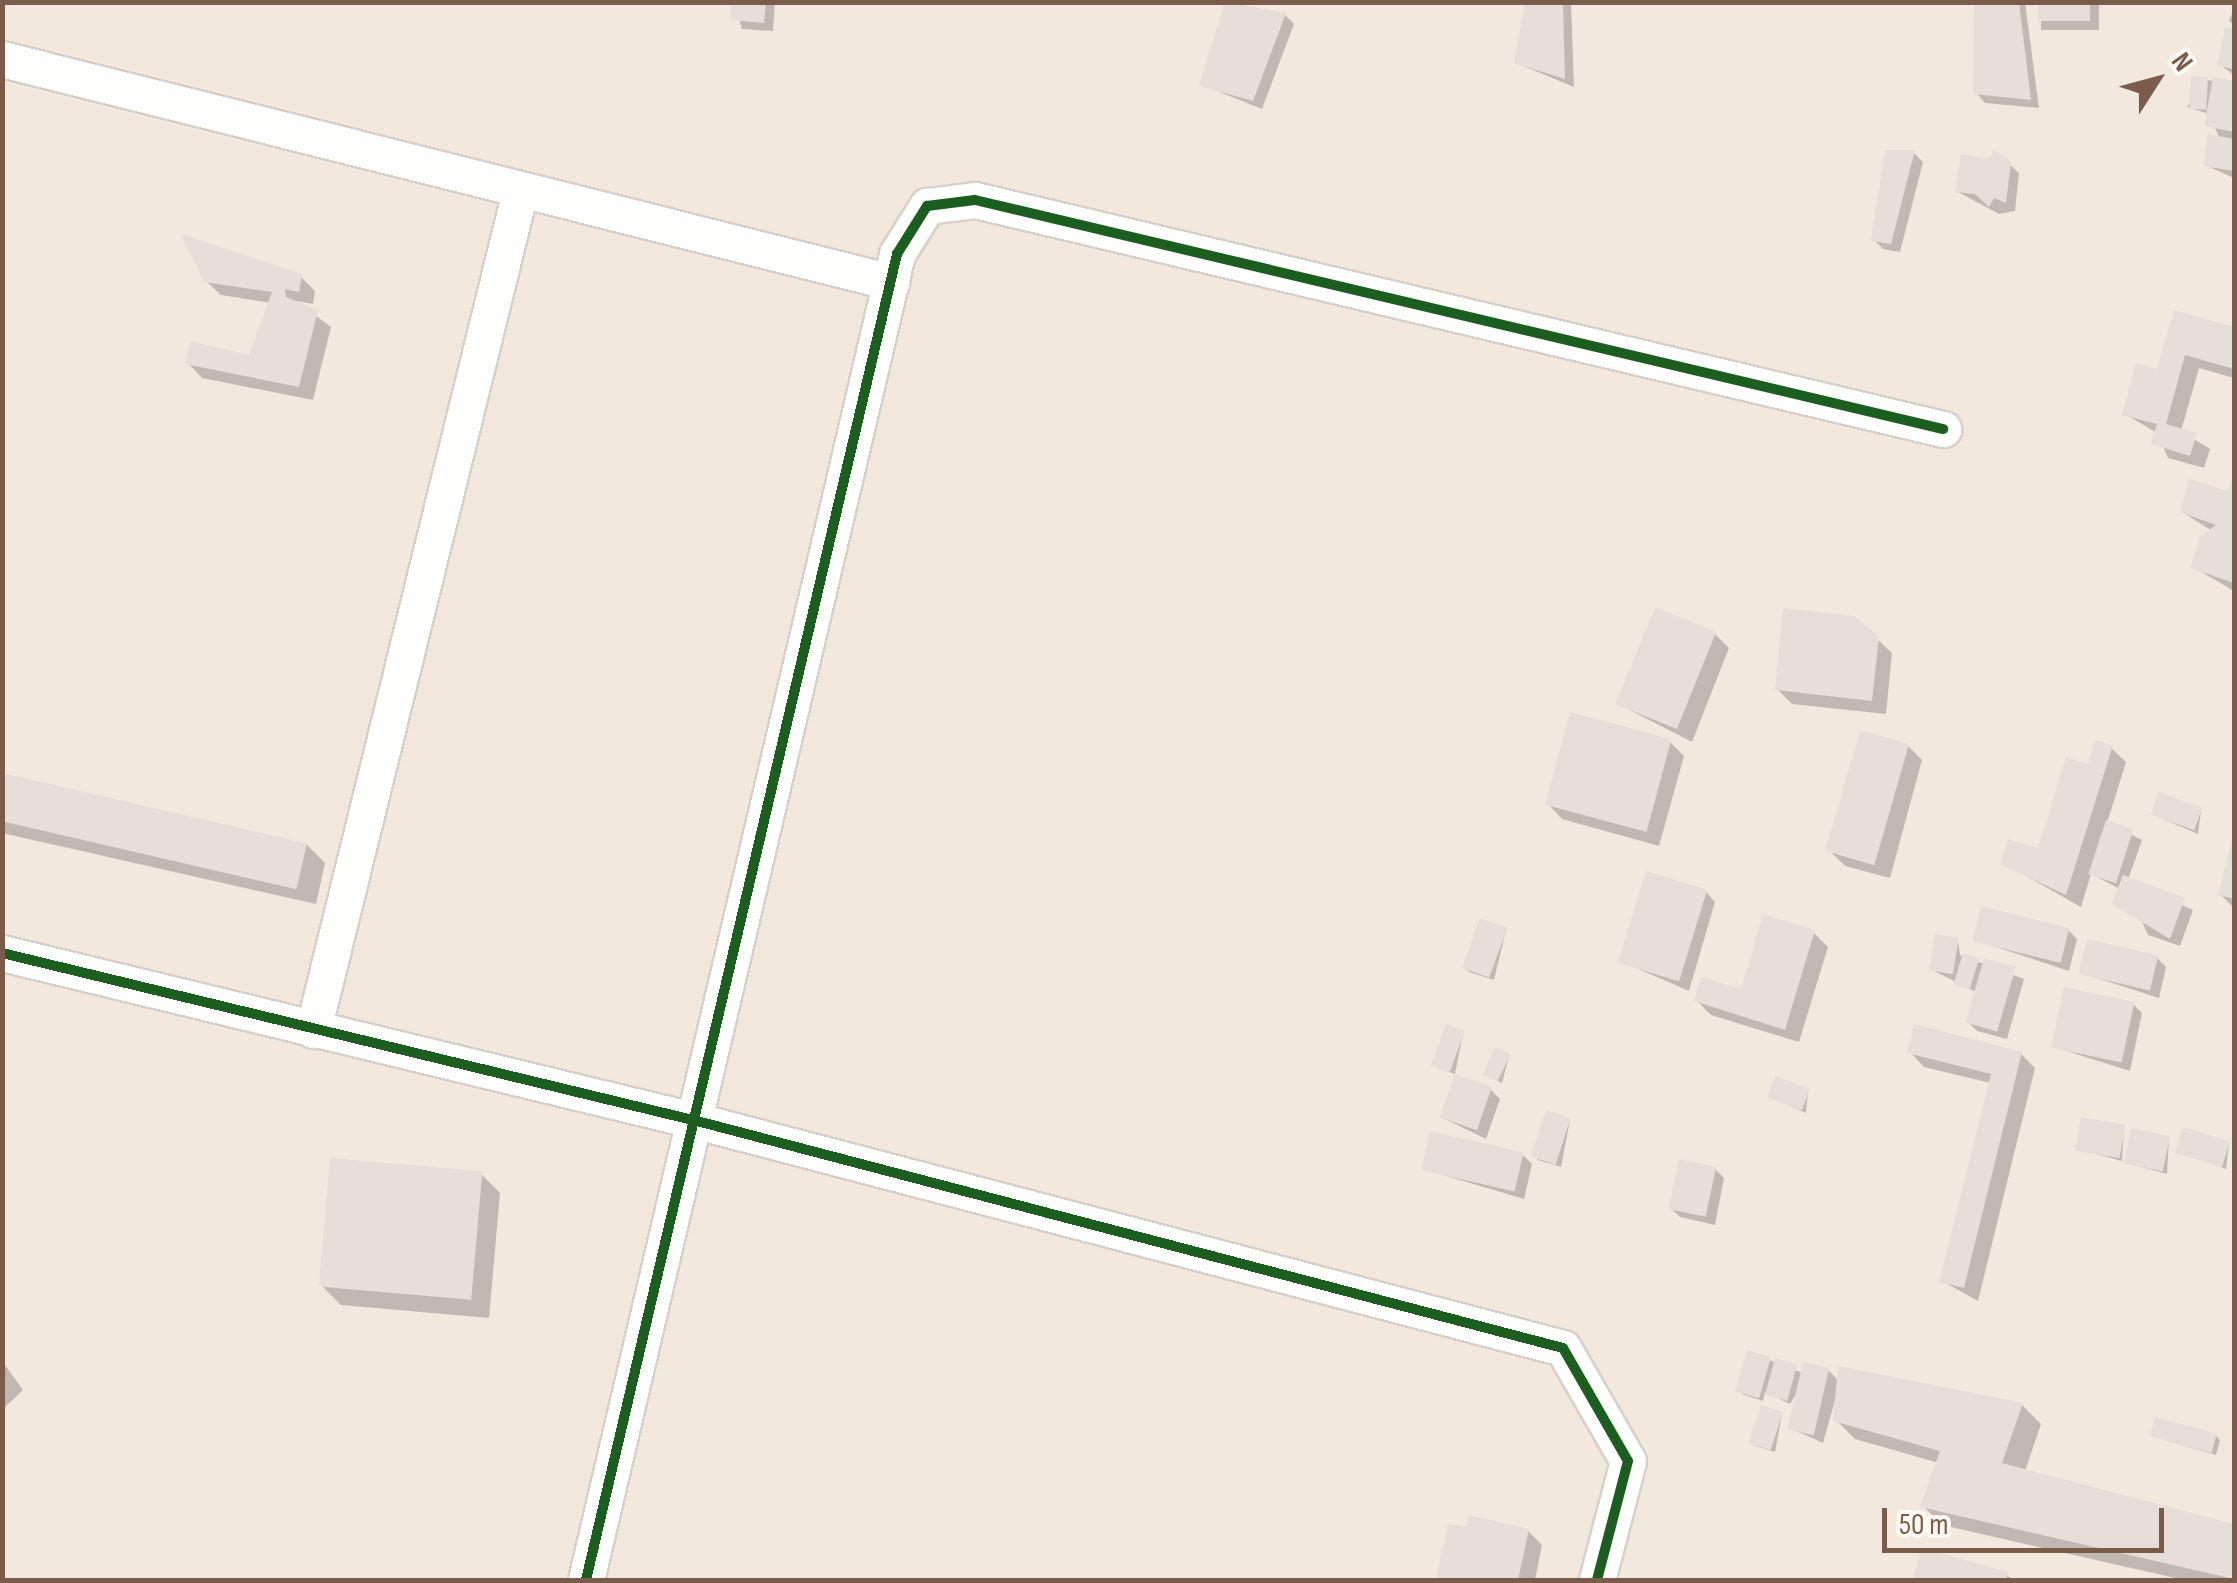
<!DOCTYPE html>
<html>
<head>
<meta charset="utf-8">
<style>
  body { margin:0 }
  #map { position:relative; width:2237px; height:1583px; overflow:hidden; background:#f9f5f0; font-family:"Sofia Sans Condensed",sans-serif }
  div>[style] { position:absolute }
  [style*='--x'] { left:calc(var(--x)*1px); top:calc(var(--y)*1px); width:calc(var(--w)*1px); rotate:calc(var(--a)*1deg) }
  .residential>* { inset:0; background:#f2e8de; transform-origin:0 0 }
  .shadow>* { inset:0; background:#0003; transform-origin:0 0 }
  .building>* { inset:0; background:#e6ded7; transform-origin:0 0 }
  .roads { filter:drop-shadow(2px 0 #d7d1cb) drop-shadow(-2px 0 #d7d1cb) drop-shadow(0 2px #d7d1cb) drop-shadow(0 -2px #d7d1cb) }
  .minor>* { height:35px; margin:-17.5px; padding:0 17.5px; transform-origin:17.5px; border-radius:17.5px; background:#fefefd }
  .cycleway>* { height:10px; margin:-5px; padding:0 5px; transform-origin:5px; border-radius:5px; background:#1b5e20 }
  span { translate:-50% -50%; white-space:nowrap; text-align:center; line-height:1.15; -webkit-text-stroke:8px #fffaf3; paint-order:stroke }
  .frame { position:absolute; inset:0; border:5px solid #7a5c4d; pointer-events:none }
  .north { position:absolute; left:2107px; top:30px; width:100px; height:100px; -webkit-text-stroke:8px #fffaf3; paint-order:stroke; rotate:54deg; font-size:28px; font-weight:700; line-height:40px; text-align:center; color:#7a5c4d }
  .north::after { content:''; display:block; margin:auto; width:35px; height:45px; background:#7a5c4d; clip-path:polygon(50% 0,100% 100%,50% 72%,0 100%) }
  .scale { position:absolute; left:1882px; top:1508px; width:282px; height:45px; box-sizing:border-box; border:5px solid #7a5c4d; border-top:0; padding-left:12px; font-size:30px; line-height:35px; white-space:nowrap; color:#7a5c4d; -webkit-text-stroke:8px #fffaf3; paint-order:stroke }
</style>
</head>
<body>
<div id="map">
  <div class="residential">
    <div style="left:3px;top:3px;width:2231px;height:1577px"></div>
  </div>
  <div class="shadow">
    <div style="clip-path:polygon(734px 2px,775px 2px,773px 31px,742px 29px)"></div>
    <div style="clip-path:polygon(1528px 2px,1571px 2px,1574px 87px,1516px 63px)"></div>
    <div style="clip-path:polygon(1976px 2px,2025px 2px,2039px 108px,1985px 103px,1976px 93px)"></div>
    <div style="left:2041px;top:2px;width:58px;height:28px"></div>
    <div style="clip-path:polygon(2234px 9px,2234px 25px,2229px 21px)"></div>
    <div style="clip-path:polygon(1285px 15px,1294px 24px,1262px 109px,1202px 85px)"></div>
    <div style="clip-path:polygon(2227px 30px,2234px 31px,2234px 75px,2220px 65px)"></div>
    <div style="clip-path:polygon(2207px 80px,2234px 84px,2234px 178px,2205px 165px,2220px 139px,2209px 114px,2187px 107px)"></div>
    <div style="clip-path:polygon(1914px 153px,1923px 162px,1900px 252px,1883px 249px,1874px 240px)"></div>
    <div style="clip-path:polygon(2009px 164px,2019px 173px,2015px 211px,1999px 214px,1958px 192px)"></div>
    <div style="clip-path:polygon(300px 276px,315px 291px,313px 304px,296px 301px,331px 327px,313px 400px,202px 378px,188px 363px,251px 358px,271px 303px,221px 295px,206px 281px)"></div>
    <div style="clip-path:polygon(2175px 313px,2234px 329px,2234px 378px,2199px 368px,2181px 431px,2210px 449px,2204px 468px,2168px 458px,2157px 433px,2125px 414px,2159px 372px)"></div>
    <div style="clip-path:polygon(2234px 479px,2234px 591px,2193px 567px,2212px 531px,2182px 512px,2230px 494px)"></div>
    <div style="clip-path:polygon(1715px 634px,1729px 648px,1692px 742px,1620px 705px)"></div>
    <div style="clip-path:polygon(1877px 639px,1892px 653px,1886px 714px,1792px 704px,1778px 690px)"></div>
    <div style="clip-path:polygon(1669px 741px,1684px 756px,1659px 846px,1562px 819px,1548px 804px)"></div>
    <div style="clip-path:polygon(1908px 746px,1922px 760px,1890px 878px,1845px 866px,1830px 851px)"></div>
    <div style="clip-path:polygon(2111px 748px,2126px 762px,2107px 823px,2142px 840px,2128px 880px,2193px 910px,2180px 946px,2148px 935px,2141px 919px,2115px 903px,2120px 889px,2091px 874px,2081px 907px,2003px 863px,2040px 851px)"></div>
    <div style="clip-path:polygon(2px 776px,306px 844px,325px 863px,316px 904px,2px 833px)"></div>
    <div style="clip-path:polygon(2201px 810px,2198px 834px,2154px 815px)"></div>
    <div style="clip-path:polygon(2234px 841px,2234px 908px,2221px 895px)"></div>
    <div style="clip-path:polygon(1706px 892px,1715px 902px,1689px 991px,1620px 961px)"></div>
    <div style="clip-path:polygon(1506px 930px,1494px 980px,1469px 972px,1466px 968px)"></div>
    <div style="clip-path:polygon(2068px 930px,2077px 939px,2069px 971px,1975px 940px)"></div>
    <div style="clip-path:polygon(1814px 933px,1828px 947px,1799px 1042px,1711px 1015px,1697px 1001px,1742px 992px)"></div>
    <div style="clip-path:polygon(1958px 941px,1960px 955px,2024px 979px,2007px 1039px,1977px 1031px,1968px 1022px,1976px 992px,1932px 970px)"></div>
    <div style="clip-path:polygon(2157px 958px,2166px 967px,2159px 998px,2081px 973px)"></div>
    <div style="clip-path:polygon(2133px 1004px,2142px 1013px,2130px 1071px,2054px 1047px)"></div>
    <div style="clip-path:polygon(1463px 1033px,1455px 1074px,1438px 1068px,1434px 1064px)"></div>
    <div style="clip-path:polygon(1910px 1052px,2021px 1054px,2035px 1068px,1978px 1301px,1942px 1281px,1991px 1083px,1924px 1067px)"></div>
    <div style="clip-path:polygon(1509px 1056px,1502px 1083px,1486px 1074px)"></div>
    <div style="clip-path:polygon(1490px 1089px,1500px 1099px,1486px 1139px,1443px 1118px)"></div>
    <div style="clip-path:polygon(1808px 1091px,1806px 1113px,1770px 1097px)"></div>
    <div style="clip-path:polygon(1570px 1120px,1561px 1167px,1538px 1160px,1534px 1156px)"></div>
    <div style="clip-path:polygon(2124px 1127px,2122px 1161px,2078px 1149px)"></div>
    <div style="clip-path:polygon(2169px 1138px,2167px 1174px,2127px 1163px)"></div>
    <div style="clip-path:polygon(2229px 1143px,2226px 1169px,2179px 1152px)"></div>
    <div style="clip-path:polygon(1522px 1154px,1532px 1164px,1524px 1199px,1423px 1169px)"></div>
    <div style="clip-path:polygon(1715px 1169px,1724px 1178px,1715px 1225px,1680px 1217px,1671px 1208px)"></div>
    <div style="clip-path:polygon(481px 1174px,500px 1193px,489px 1318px,341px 1305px,322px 1286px)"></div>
    <div style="clip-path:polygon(1769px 1360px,1803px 1373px,1828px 1370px,1839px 1381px,1840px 1369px,2022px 1405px,2041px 1424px,2025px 1471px,2234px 1527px,2234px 1580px,2184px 1580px,1942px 1525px,1923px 1506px,1939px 1463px,1855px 1439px,1836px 1420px,1838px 1390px,1823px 1443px,1790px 1428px,1799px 1390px,1790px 1404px,1765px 1392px,1763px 1401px,1742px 1394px)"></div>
    <div style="clip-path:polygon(2px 1361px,23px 1390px,2px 1410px)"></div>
    <div style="clip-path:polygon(1782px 1414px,1775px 1452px,1756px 1446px,1752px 1443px)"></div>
    <div style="clip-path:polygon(2152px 1436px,2216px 1436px,2220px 1440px,2216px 1455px)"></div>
    <div style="clip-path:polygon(1450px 1527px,1528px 1531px,1542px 1545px,1535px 1580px,1439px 1580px)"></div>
    <div style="clip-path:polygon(1923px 1551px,2007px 1575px,2013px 1580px,1915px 1580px)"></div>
  </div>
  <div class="building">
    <div style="clip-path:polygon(731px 2px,766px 2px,764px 23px,730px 20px)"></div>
    <div style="clip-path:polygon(1225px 2px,1286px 13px,1253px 101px,1199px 86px)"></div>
    <div style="clip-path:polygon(1525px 2px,1563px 2px,1565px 79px,1514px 63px)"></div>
    <div style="clip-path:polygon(1974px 2px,2019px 2px,2031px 100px,1973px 94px)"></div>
    <div style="left:2038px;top:2px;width:52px;height:19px"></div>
    <div style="clip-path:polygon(2225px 27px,2234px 29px,2234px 69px,2217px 66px)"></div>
    <div style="left:2191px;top:76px;width:17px;height:33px;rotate:3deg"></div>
    <div style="clip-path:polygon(2213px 77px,2234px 81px,2234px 132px,2204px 126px)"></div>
    <div style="clip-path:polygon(2208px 134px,2234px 139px,2234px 171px,2203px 166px)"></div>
    <div style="clip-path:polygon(1994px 149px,2011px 162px,2006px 203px,1994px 198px,1989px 207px,1975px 194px,1955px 192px,1961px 154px,1989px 159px)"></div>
    <div style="clip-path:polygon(1885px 150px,1915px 150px,1891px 244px,1871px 241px)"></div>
    <div style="clip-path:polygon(181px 234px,302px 274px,299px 292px,285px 289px,286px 297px,318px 310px,299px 387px,185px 364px,190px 341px,249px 355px,272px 292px,204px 282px)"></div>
    <div style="clip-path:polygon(2174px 310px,2234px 327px,2234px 369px,2185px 355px,2166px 424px,2197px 433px,2190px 456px,2151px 444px,2157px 424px,2122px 415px,2136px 363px,2157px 369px)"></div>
    <div style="clip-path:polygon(2234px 473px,2234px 583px,2190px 568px,2200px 537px,2216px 525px,2179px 512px,2189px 479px,2228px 491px)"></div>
    <div style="left:1655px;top:607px;width:66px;height:105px;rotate:22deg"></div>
    <div style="clip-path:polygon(1783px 608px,1855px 616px,1879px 637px,1872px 701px,1775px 690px)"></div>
    <div style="left:1570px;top:712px;width:105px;height:96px;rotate:15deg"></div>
    <div style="left:1860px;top:730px;width:51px;height:126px;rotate:16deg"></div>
    <div style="clip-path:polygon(2095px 740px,2113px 745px,2066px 895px,2000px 864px,2008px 839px,2038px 848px,2066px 757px,2088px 764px)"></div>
    <div style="left:2px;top:773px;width:313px;height:47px;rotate:13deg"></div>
    <div style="left:2159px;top:792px;width:46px;height:24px;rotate:20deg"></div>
    <div style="left:2106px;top:820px;width:29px;height:57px;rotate:18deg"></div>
    <div style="clip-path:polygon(2233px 836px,2234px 836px,2234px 899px,2218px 895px)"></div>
    <div style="left:1646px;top:871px;width:64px;height:96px;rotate:17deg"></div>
    <div style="clip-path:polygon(2123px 875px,2185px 898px,2170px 939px,2112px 904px)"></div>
    <div style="left:1981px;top:906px;width:91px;height:36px;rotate:14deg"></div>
    <div style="clip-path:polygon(1763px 914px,1815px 930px,1785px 1030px,1694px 1001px,1701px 977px,1741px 989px)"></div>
    <div style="left:1480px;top:918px;width:29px;height:53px;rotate:20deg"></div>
    <div style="left:1935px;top:934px;width:24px;height:37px;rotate:9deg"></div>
    <div style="left:2087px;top:939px;width:73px;height:36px;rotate:13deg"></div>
    <div style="left:1963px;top:953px;width:17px;height:33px;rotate:17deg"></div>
    <div style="left:1984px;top:958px;width:33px;height:67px;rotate:16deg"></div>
    <div style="left:2064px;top:987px;width:72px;height:62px;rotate:12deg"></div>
    <div style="left:1446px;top:1024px;width:20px;height:44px;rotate:20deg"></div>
    <div style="clip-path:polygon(1914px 1024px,2022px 1052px,1964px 1288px,1939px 1282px,1991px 1074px,1907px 1053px)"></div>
    <div style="left:1495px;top:1047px;width:17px;height:30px;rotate:25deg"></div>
    <div style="left:1455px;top:1074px;width:39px;height:46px;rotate:19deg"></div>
    <div style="left:1775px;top:1076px;width:37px;height:23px;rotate:20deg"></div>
    <div style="left:1546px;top:1110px;width:26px;height:49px;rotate:18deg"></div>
    <div style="left:2081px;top:1117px;width:45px;height:34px;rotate:10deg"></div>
    <div style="left:2183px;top:1127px;width:49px;height:27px;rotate:17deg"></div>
    <div style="left:2131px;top:1128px;width:40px;height:36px;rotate:12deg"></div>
    <div style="left:1430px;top:1131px;width:96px;height:40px;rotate:13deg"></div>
    <div style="left:330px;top:1158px;width:153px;height:129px;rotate:5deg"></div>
    <div style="left:1679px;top:1159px;width:38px;height:51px;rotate:12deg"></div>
    <div style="left:1747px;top:1350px;width:25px;height:43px;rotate:16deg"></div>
    <div style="left:1775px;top:1358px;width:23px;height:38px;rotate:15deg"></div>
    <div style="left:1803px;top:1362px;width:27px;height:69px;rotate:13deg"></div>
    <div style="clip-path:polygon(1838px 1366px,2023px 1403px,2002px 1463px,2234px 1524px,2234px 1579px,1920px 1507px,1940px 1451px,1833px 1421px)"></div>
    <div style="left:1761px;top:1405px;width:23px;height:40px;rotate:18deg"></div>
    <div style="left:2155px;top:1417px;width:64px;height:20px;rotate:15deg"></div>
    <div style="clip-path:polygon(1468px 1515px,1529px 1529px,1518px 1580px,1436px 1580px,1448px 1524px,1466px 1527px)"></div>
    <div style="clip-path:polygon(1922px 1548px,2008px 1572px,2006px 1580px,1913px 1580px)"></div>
  </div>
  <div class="roads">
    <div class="minor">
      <div style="--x:2;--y:59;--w:917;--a:14.08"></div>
      <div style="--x:2;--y:953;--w:715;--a:13.59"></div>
      <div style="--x:697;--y:1121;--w:895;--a:14.69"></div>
      <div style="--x:1563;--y:1348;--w:130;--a:60.1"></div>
      <div style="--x:1628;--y:1461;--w:123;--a:104.6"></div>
      <div style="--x:313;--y:1030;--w:864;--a:-76.14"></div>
      <div style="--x:586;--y:1580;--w:1362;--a:-76.8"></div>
      <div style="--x:897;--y:254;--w:57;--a:-58"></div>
      <div style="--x:927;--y:206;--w:48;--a:-7.1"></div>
      <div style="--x:975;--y:200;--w:995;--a:13.31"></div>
    </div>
  </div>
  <div class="cycleway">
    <div style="--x:2;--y:953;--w:715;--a:13.59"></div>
    <div style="--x:697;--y:1121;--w:895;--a:14.69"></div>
    <div style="--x:1563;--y:1348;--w:130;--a:60.1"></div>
    <div style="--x:1628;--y:1461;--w:123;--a:104.6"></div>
    <div style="--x:586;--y:1580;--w:1362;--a:-76.8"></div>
    <div style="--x:897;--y:254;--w:57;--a:-58"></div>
    <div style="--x:927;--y:206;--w:48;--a:-7.1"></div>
    <div style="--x:975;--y:200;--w:995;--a:13.31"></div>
  </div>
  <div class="frame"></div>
  <div class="north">N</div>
  <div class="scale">50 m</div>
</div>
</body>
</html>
